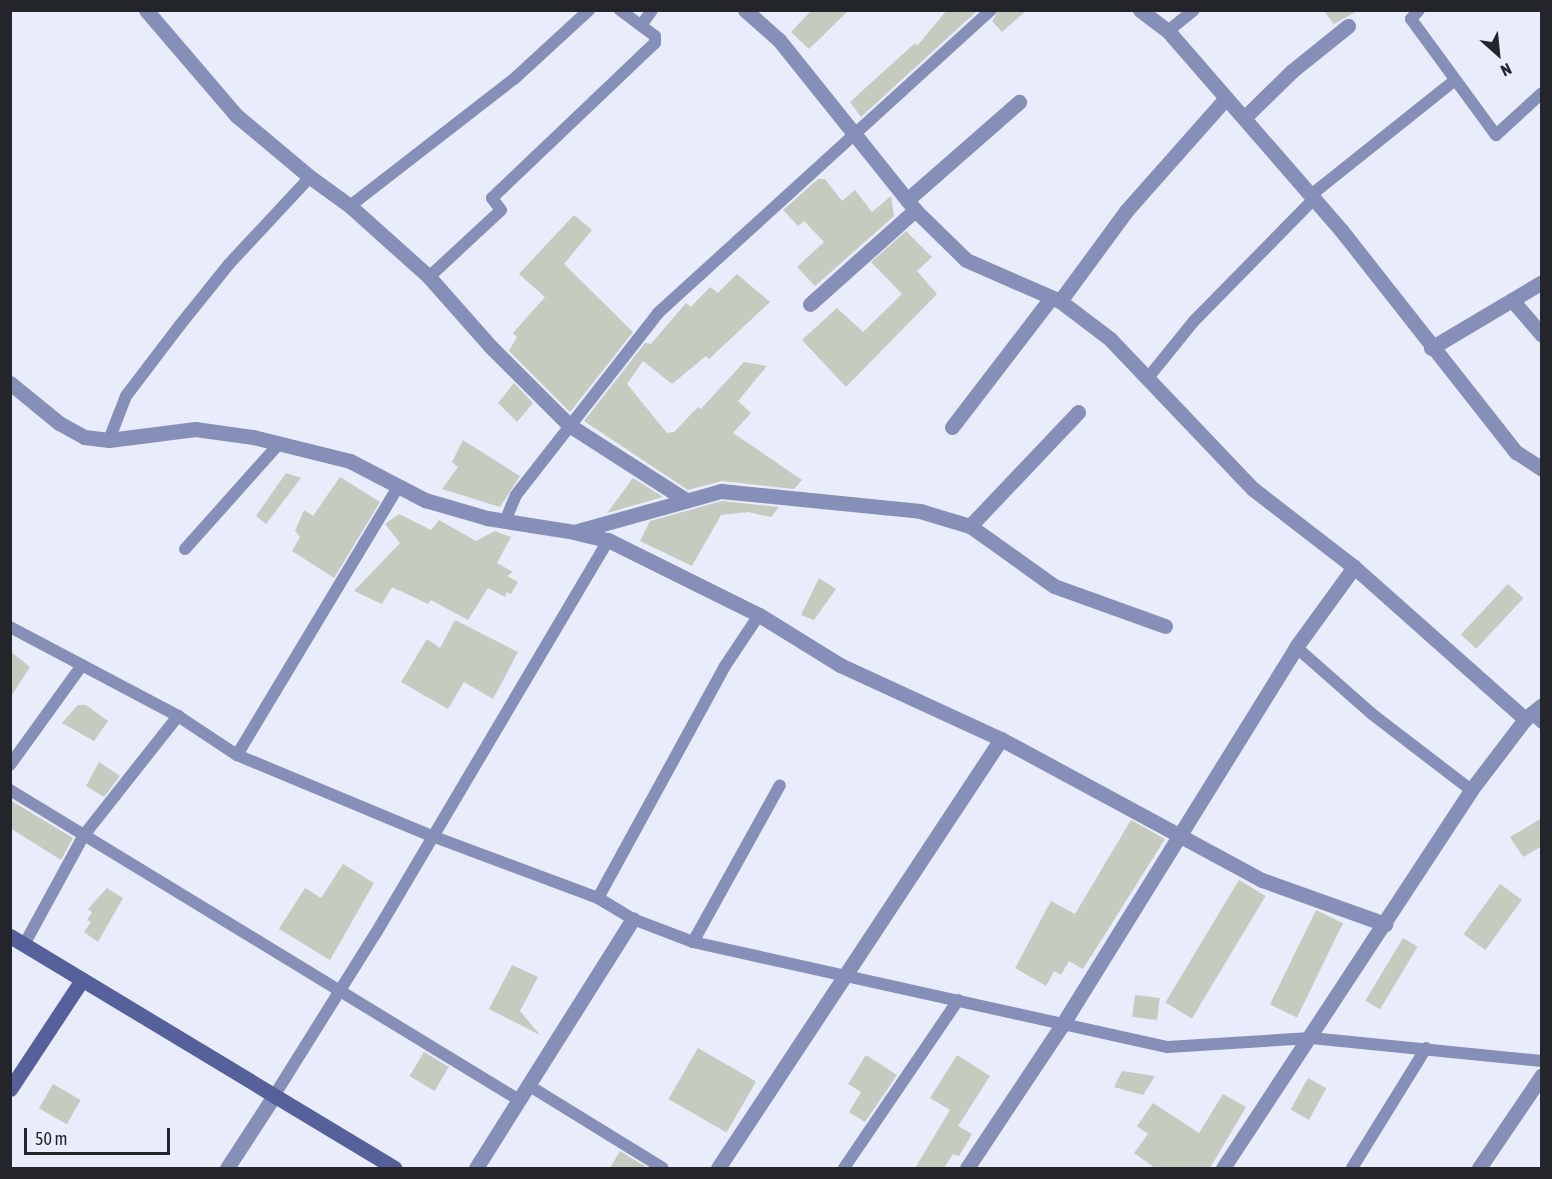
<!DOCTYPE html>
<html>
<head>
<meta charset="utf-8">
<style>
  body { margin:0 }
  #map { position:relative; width:1552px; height:1179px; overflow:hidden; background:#e9ecfa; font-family:"Asap Condensed",sans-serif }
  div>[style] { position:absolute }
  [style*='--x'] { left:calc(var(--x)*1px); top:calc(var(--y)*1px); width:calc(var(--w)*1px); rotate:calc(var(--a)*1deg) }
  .building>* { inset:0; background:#c5cbbe; transform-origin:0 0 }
  .lane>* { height:12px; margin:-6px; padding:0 6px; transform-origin:6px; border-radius:6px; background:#868fb8 }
  .street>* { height:15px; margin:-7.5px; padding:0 7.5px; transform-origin:7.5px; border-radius:7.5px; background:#868fb8 }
  .secondary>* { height:15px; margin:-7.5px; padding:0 7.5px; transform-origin:7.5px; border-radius:7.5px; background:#56619c }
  span { translate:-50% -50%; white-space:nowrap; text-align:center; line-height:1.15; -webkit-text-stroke:5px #e9ecfa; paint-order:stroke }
  .frame { position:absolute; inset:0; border:12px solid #24252a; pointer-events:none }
  .north { position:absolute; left:1468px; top:24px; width:60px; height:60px; -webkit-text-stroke:4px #e9ecfa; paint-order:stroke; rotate:153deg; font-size:16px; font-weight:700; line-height:24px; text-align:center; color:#24252a }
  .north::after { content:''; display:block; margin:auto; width:21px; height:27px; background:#24252a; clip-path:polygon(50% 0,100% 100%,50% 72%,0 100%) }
  .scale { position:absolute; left:24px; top:1128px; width:146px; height:27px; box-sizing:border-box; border:3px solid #24252a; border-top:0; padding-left:8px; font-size:18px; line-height:21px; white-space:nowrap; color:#24252a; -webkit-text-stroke:4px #e9ecfa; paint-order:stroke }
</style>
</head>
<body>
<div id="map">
  <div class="building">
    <div style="clip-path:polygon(812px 10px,849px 10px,809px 49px,791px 32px)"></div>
    <div style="clip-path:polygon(947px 10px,978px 10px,861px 117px,850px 102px,915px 43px,917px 46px)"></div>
    <div style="clip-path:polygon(999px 10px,1027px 10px,1002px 32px,992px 21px)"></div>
    <div style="clip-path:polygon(1323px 10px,1359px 10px,1334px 24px)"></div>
    <div style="clip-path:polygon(818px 179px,825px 179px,842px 201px,855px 190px,872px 212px,891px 196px,894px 216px,815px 286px,797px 267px,824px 242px,804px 221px,798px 226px,783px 210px)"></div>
    <div style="clip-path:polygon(574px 215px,592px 230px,564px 264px,633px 332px,570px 412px,509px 351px,517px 337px,513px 333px,545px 297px,519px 274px)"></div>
    <div style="clip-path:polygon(906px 231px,932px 257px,917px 271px,937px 294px,846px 387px,802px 340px,837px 308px,863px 332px,902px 294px,871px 262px)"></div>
    <div style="clip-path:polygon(737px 274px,770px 302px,709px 359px,706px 356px,672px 384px,643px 361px,627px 384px,667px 433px,674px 432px,698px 407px,701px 409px,744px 362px,767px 366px,738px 401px,751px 413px,733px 433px,802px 480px,794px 489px,722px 481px,688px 490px,584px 421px,645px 343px,651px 344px,686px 303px,691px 307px,710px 287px,718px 293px)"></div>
    <div style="clip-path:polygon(514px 383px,533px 403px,517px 422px,498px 403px)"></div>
    <div style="clip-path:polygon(463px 440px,520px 476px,500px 507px,442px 489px,458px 467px,452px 462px)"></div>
    <div style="clip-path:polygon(286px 473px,301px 478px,266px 524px,256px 516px)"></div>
    <div style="clip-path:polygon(340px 477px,380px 502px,334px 578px,292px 551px,300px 537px,295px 531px,304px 510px,313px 516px)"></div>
    <div style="clip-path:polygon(633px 478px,663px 497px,607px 513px)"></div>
    <div style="clip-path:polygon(722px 501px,779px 507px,771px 517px,748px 512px,721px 515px,692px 566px,640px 541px,650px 521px)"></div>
    <div style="clip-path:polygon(399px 514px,431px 530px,439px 520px,476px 541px,495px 531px,511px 537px,497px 563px,513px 572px,507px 576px,518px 582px,511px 594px,507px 592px,505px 597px,488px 588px,468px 620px,431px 600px,428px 604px,392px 587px,382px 604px,354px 591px,400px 543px,385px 524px)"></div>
    <div style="clip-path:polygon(819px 578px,836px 589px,814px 620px,801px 615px)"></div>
    <div style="left:1508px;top:584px;width:21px;height:69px;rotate:43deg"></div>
    <div style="clip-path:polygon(455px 620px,518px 652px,493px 699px,464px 682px,448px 709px,401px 682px,427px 639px,440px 648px)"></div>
    <div style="clip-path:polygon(10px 651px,30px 667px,10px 698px)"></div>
    <div style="clip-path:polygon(78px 705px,86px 705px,108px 721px,94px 741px,62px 723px)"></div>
    <div style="clip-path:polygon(99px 762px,120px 776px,104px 797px,86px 786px)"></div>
    <div style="clip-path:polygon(10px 800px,73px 838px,61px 860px,10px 828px)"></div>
    <div style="clip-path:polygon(1542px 818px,1542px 846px,1523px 857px,1510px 837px)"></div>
    <div style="clip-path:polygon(1131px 820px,1165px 839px,1083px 969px,1069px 961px,1061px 975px,1054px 971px,1046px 986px,1015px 968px,1051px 901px,1075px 914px)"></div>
    <div style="clip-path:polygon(343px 864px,374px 883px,330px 960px,279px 929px,305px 888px,321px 898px)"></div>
    <div style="left:1239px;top:880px;width:31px;height:143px;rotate:31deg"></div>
    <div style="left:1500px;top:884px;width:27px;height:62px;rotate:36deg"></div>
    <div style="clip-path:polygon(107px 888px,123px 898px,98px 942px,84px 932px,91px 922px,87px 920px,92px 912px,88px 909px)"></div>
    <div style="left:1316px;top:910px;width:30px;height:105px;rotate:26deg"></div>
    <div style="left:1403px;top:938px;width:17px;height:73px;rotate:31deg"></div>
    <div style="clip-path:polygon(512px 965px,538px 977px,520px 1011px,540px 1035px,489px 1009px)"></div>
    <div style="left:1135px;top:995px;width:25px;height:22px;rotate:7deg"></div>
    <div style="left:698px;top:1048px;width:67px;height:59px;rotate:30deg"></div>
    <div style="left:424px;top:1052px;width:29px;height:28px;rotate:31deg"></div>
    <div style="clip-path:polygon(866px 1055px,897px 1075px,865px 1122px,849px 1112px,861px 1092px,848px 1084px)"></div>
    <div style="clip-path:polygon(957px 1055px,990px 1076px,958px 1126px,972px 1134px,959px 1156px,953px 1154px,944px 1168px,915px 1168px,950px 1110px,930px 1098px)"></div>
    <div style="clip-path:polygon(1122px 1071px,1155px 1076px,1143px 1095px,1114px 1087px)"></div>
    <div style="left:1308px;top:1078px;width:21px;height:36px;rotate:29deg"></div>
    <div style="left:53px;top:1084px;width:32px;height:28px;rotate:30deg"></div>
    <div style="clip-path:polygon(1223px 1094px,1246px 1107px,1210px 1168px,1155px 1168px,1134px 1153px,1148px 1134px,1137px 1126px,1153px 1103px,1199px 1133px)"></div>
    <div style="clip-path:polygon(620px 1151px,648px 1168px,610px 1168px)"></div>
  </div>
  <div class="lane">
    <div style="--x:1419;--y:10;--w:12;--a:132"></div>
    <div style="--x:1411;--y:19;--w:144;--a:53.8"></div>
    <div style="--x:1496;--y:135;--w:62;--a:-42.4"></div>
    <div style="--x:642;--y:24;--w:17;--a:-54"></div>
    <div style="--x:1168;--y:31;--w:33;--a:-39"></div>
    <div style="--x:1311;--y:195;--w:183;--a:-38.6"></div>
    <div style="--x:350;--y:206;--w:207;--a:-37.8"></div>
    <div style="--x:514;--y:79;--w:102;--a:-42.6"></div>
    <div style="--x:429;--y:277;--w:98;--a:-42.9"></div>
    <div style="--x:501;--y:210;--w:15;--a:-127"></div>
    <div style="--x:492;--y:198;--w:225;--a:-43.6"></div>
    <div style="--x:655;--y:43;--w:7;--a:-90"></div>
    <div style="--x:655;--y:36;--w:44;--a:-143.4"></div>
    <div style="--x:1147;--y:379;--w:75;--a:-51"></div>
    <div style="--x:1194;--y:321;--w:171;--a:-45.5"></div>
    <div style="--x:109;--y:440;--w:47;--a:-68.9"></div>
    <div style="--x:126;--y:396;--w:89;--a:-52.7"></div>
    <div style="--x:180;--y:325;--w:78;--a:-51.2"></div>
    <div style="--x:229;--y:264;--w:119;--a:-47"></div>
    <div style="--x:505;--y:521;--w:28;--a:-67"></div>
    <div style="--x:516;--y:495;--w:231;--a:-52"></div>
    <div style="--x:658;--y:313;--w:450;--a:-42.3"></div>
    <div style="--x:185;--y:549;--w:138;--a:-48.2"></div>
    <div style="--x:10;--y:627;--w:190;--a:27.9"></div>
    <div style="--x:178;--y:716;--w:71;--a:33.5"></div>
    <div style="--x:237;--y:755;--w:211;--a:22.6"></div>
    <div style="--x:432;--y:836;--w:177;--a:20.5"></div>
    <div style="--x:598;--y:898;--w:41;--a:31"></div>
    <div style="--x:633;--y:919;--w:64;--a:21"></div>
    <div style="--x:693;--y:942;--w:486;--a:12.5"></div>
    <div style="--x:1168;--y:1047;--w:143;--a:-3.6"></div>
    <div style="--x:1311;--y:1038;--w:232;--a:5.7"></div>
    <div style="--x:1296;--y:647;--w:101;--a:41.4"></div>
    <div style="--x:1372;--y:714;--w:125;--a:37.5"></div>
    <div style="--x:1531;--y:713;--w:15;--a:42"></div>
    <div style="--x:237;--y:755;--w:313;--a:-59"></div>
    <div style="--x:10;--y:765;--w:123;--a:-54.2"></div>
    <div style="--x:10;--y:790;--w:596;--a:31.34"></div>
    <div style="--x:598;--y:898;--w:264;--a:-61.3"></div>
    <div style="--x:725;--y:666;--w:61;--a:-56.3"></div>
    <div style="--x:693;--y:942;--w:179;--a:-61"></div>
    <div style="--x:25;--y:943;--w:123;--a:-61.4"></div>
    <div style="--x:84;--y:835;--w:152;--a:-51.7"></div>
    <div style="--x:528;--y:1085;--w:158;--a:31.6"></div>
    <div style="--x:274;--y:1096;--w:192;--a:-58"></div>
    <div style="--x:376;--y:933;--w:456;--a:-59.4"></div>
    <div style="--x:844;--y:1168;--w:203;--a:-55.8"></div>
    <div style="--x:1352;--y:1168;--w:141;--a:-58.3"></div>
  </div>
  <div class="street">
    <div style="--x:146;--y:10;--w:140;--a:49.4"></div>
    <div style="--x:237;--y:116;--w:95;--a:39.9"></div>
    <div style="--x:310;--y:177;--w:49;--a:35.9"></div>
    <div style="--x:350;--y:206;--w:106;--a:41.9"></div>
    <div style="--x:429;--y:277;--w:94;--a:48.5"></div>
    <div style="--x:491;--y:347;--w:110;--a:45"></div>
    <div style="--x:569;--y:425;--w:139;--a:32.7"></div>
    <div style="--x:745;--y:10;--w:45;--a:41.4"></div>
    <div style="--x:779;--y:40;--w:218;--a:51.3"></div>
    <div style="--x:915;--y:210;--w:71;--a:44.4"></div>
    <div style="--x:966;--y:260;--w:103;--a:23.6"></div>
    <div style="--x:1060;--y:301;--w:63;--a:37.2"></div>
    <div style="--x:1110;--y:339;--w:207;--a:46.4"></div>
    <div style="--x:1253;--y:489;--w:128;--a:37.7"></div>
    <div style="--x:1354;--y:567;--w:229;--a:41.6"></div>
    <div style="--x:1140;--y:10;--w:35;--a:37"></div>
    <div style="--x:1168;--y:31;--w:264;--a:49"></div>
    <div style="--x:1341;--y:230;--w:283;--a:51.8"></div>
    <div style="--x:1516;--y:452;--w:31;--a:33"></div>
    <div style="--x:1244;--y:118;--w:67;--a:-44.4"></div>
    <div style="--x:1292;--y:71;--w:72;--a:-38.8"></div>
    <div style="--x:907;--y:200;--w:149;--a:-41.2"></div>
    <div style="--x:1512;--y:300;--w:46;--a:49.4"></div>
    <div style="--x:1060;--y:301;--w:112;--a:-53.7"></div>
    <div style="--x:1126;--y:211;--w:151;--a:-48.5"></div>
    <div style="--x:810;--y:304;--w:141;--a:-41.8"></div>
    <div style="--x:1431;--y:348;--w:129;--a:-30.7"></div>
    <div style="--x:10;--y:383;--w:63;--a:39.2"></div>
    <div style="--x:59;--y:423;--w:29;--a:29"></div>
    <div style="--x:84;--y:437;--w:25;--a:7"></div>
    <div style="--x:109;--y:440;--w:87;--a:-7.3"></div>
    <div style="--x:195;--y:429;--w:59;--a:7.9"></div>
    <div style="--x:253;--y:437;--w:100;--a:13.9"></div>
    <div style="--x:350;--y:461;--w:85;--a:27.5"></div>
    <div style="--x:425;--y:500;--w:65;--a:16.2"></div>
    <div style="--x:487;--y:518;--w:88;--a:9.1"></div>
    <div style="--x:574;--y:532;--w:153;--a:-15.6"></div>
    <div style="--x:721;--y:491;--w:200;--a:5.7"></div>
    <div style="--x:920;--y:511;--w:52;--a:16.7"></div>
    <div style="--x:970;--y:526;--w:103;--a:35.5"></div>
    <div style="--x:1054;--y:586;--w:118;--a:19.8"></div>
    <div style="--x:952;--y:427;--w:163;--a:-52.5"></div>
    <div style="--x:970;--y:526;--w:157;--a:-46.5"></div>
    <div style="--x:577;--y:533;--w:32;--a:13"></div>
    <div style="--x:608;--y:540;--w:169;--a:26.4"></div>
    <div style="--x:759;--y:615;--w:95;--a:31.7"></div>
    <div style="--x:840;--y:665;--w:177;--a:24.7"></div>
    <div style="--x:1001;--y:739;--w:297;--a:28.4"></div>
    <div style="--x:1262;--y:880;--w:131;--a:19.7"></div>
    <div style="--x:227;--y:1168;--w:86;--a:-56.9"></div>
    <div style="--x:476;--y:1168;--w:294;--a:-57.8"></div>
    <div style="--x:718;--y:1168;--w:514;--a:-56.59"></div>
    <div style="--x:967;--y:1168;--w:172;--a:-56.4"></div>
    <div style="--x:1062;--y:1025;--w:445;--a:-58.2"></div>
    <div style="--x:1296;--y:647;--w:99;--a:-54.1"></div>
    <div style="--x:1223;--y:1168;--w:452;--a:-56.7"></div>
    <div style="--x:1471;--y:790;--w:89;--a:-52.7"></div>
    <div style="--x:1525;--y:719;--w:22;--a:-39"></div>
    <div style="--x:1479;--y:1168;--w:112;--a:-55.9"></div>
  </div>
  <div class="secondary">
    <div style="--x:10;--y:936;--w:449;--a:31.1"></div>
    <div style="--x:10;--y:1089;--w:131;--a:-56.6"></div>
  </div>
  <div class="frame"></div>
  <div class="north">N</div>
  <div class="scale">50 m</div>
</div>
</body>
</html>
